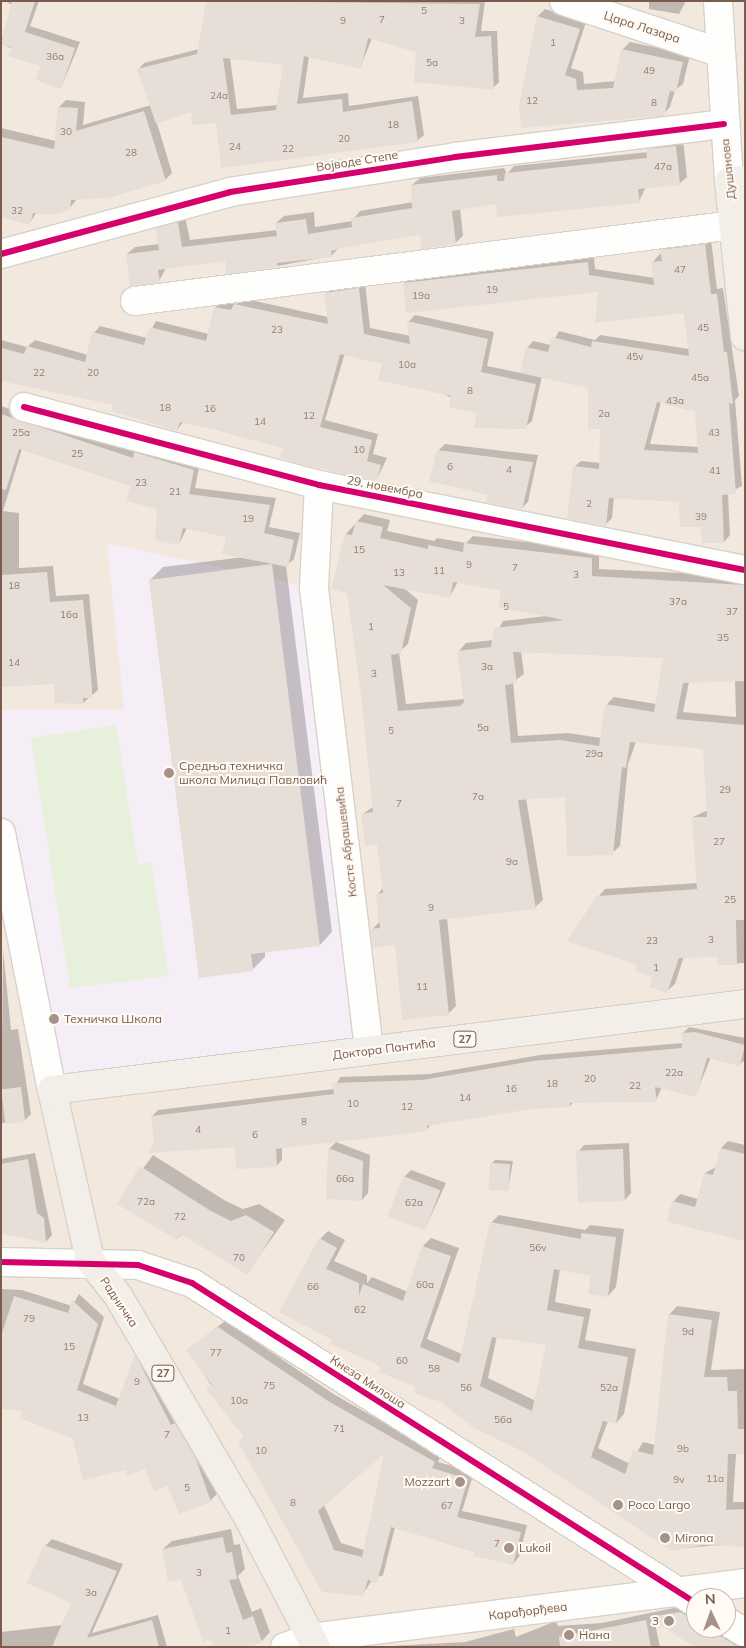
<!DOCTYPE html>
<html>
<head>
<meta charset="utf-8">
<style>
  body { margin:0 }
  #map { position:relative; width:746px; height:1648px; overflow:hidden; background:#f9f5f0; font-family:Mulish,sans-serif }
  div>[style] { position:absolute }
  [style*='--x'] { left:calc(var(--x)*1px); top:calc(var(--y)*1px); width:calc(var(--w)*1px); rotate:calc(var(--a)*1deg) }
  .residential>* { inset:0; background:#f2e8de }
  .education>* { inset:0; background:#f6eef6 }
  .green>* { inset:0; background:#e7f0db }
  .shadow>* { inset:0; background:#0003 }
  .building>* { inset:0; background:#e6ded7; transform-origin:0 0 }
  .roads { filter:drop-shadow(1px 0 #d7d1cb) drop-shadow(-1px 0 #d7d1cb) drop-shadow(0 1px #d7d1cb) drop-shadow(0 -1px #d7d1cb) }
  .minor>* { height:28px; margin:-14px; padding:0 14px; transform-origin:14px; border-radius:14px; background:#fefefd }
  .major>* { height:28px; margin:-14px; padding:0 14px; transform-origin:14px; border-radius:14px; background:#f3eee8 }
  .cycleway>* { height:6px; margin:-3px; padding:0 3px; transform-origin:3px; border-radius:3px; background:#d6006c }
  .dots>* { width:14px; height:14px; translate:-50% -50%; box-sizing:border-box; border:2px solid #fffaf3; border-radius:50% }
  span { translate:-50% -50%; white-space:nowrap; text-align:center; line-height:1.15; -webkit-text-stroke:4px #fffaf3; paint-order:stroke }
  .number-label { font-size:10px; color:#977e72 }
  .number-label span { -webkit-text-stroke-width:0 }
  .shield-label span { padding:1px 4px; background:#fffaf3; border:1px solid; border-radius:4px; -webkit-text-stroke-width:0 }
  .shield-label { font-size:11px; color:#7a5c4d; font-weight:700 }
  .street-label { font-size:12px; color:#7a5c4d }
  .poi-label { font-size:12px; color:#7a5c4d }
  .left { translate:0 -50%; text-align:left }
  .right { translate:-100% -50%; text-align:right }
  .frame { position:absolute; inset:0; border:2px solid #7a5c4d; pointer-events:none }
  .north { position:absolute; left:686px; top:1588px; width:50px; height:50px; box-sizing:border-box; background:#fffaf3; border:1px solid #cabbb1; border-radius:50%; rotate:357deg; font-size:14px; font-weight:700; line-height:20px; text-align:center; color:#7a5c4d }
  .north::after { content:''; display:block; margin:auto; width:18px; height:22px; background:#a69286; clip-path:polygon(50% 0,100% 100%,50% 72%,0 100%) }
</style>
</head>
<body>
<div id="map">
  <div class="residential">
    <div style="clip-path:polygon(evenodd,1px 1px,745px 1px,745px 1647px,1px 1647px,1px 1px,696px 1598px,726px 1598px,726px 1628px,696px 1628px,696px 1598px)"></div>
  </div>
  <div class="education">
    <div style="clip-path:polygon(107px 543px,314px 588px,369px 1050px,52px 1090px,1px 835px,1px 710px,124px 710px)"></div>
  </div>
  <div class="green">
    <div style="clip-path:polygon(116px 725px,138px 864px,151px 862px,169px 976px,70px 988px,31px 738px)"></div>
  </div>
  <div class="shadow">
    <div style="clip-path:polygon(39px 1px,30px 26px,80px 42px,61px 88px,42px 65px,1px 43px,12px 5px,5px 1px)"></div>
    <div style="clip-path:polygon(evenodd,208px 1px,485px 1px,481px 31px,497px 31px,499px 82px,493px 88px,418px 51px,372px 38px,360px 68px,309px 56px,303px 98px,348px 93px,349px 106px,418px 96px,424px 135px,417px 141px,217px 122px,192px 110px,157px 123px,172px 173px,165px 180px,77px 199px,69px 209px,37px 212px,29px 224px,1px 216px,1px 128px,56px 141px,59px 107px,66px 100px,85px 102px,83px 125px,151px 105px,138px 70px,144px 63px,199px 49px,208px 1px,230px 58px,285px 64px,278px 105px,237px 109px,230px 58px)"></div>
    <div style="clip-path:polygon(649px 1px,686px 1px,679px 14px,649px 9px)"></div>
    <div style="clip-path:polygon(545px 9px,586px 22px,571px 68px,583px 72px,584px 84px,615px 81px,622px 50px,630px 42px,690px 55px,683px 84px,675px 90px,670px 107px,663px 114px,522px 127px,538px 16px)"></div>
    <div style="clip-path:polygon(683px 139px,687px 177px,679px 184px,646px 187px,639px 201px,497px 203px,460px 208px,463px 236px,455px 243px,421px 233px,339px 248px,331px 256px,277px 266px,226px 259px,166px 268px,159px 281px,127px 254px,135px 247px,159px 244px,157px 229px,165px 221px,185px 216px,190px 240px,277px 230px,276px 223px,284px 216px,314px 212px,315px 227px,352px 221px,360px 211px,413px 202px,412px 185px,420px 178px,504px 168px,507px 174px,514px 166px,648px 152px,655px 142px)"></div>
    <div style="clip-path:polygon(evenodd,711px 239px,717px 289px,723px 288px,739px 396px,735px 400px,742px 486px,728px 493px,730px 535px,724px 542px,680px 501px,614px 497px,612px 518px,605px 525px,574px 467px,581px 461px,600px 463px,601px 428px,589px 387px,542px 376px,532px 421px,525px 427px,479px 412px,383px 363px,345px 353px,325px 420px,378px 434px,373px 454px,387px 458px,377px 479px,285px 448px,184px 421px,177px 430px,115px 404px,1px 379px,1px 340px,27px 347px,35px 340px,88px 355px,94px 333px,100px 326px,147px 338px,156px 321px,209px 334px,215px 307px,222px 301px,237px 304px,242px 298px,328px 317px,326px 293px,332px 286px,365px 282px,370px 328px,411px 336px,409px 321px,415px 315px,494px 332px,487px 366px,521px 373px,527px 348px,533px 341px,551px 345px,559px 331px,595px 340px,600px 335px,689px 349px,685px 311px,599px 291px,404px 283px,410px 277px,594px 256px,595px 269px,655px 278px,653px 262px,668px 244px,711px 239px,661px 402px,696px 411px,699px 447px,650px 444px,661px 402px)"></div>
    <div style="clip-path:polygon(1px 406px,137px 451px,142px 446px,200px 463px,195px 488px,276px 498px,269px 527px,300px 533px,294px 559px,286px 566px,332px 932px,320px 945px,265px 951px,265px 957px,253px 969px,150px 580px,163px 567px,244px 557px,228px 536px,187px 528px,179px 544px,158px 508px,132px 486px,22px 449px,3px 511px,19px 513px,19px 568px,53px 566px,56px 596px,89px 594px,98px 690px,83px 703px,55px 683px,1px 686px)"></div>
    <div style="clip-path:polygon(445px 444px,538px 455px,528px 502px,522px 508px,489px 494px,438px 451px)"></div>
    <div style="clip-path:polygon(evenodd,364px 514px,390px 520px,387px 531px,434px 541px,437px 538px,466px 543px,473px 536px,599px 550px,599px 569px,745px 576px,745px 963px,719px 964px,718px 956px,684px 956px,675px 984px,667px 991px,639px 964px,598px 897px,605px 889px,698px 883px,693px 817px,708px 810px,704px 748px,636px 742px,628px 764px,620px 846px,612px 853px,566px 796px,526px 798px,543px 900px,535px 907px,447px 918px,456px 1006px,448px 1014px,396px 943px,372px 930px,379px 922px,378px 894px,383px 888px,379px 843px,363px 814px,374px 806px,346px 534px,364px 514px,458px 582px,503px 590px,546px 616px,503px 621px,493px 640px,466px 643px,459px 651px,465px 699px,406px 704px,399px 652px,408px 644px,418px 600px,403px 587px,450px 596px,458px 582px,364px 514px,521px 651px,664px 657px,656px 704px,614px 697px,606px 705px,601px 738px,568px 733px,518px 736px,513px 682px,524px 674px,521px 651px,364px 514px,735px 680px,736px 717px,683px 712px,689px 682px,735px 680px)"></div>
    <div style="clip-path:polygon(3px 949px,11px 1030px,18px 1029px,31px 1114px,24px 1121px,2px 1123px,1px 1128px)"></div>
    <div style="clip-path:polygon(689px 1027px,745px 1038px,745px 1060px,740px 1064px,711px 1057px,695px 1096px,662px 1087px,656px 1100px,574px 1102px,570px 1106px,531px 1107px,432px 1124px,426px 1130px,282px 1147px,282px 1160px,276px 1166px,236px 1146px,156px 1144px,152px 1116px,158px 1110px,334px 1089px,340px 1077px,429px 1074px,540px 1055px,683px 1043px,683px 1033px)"></div>
    <div style="clip-path:polygon(728px 1141px,745px 1145px,745px 1183px,732px 1225px,673px 1202px,680px 1194px,698px 1199px,705px 1173px,716px 1167px,721px 1148px)"></div>
    <div style="clip-path:polygon(336px 1142px,370px 1155px,368px 1193px,362px 1200px,329px 1149px)"></div>
    <div style="clip-path:polygon(629px 1143px,631px 1193px,625px 1200px,578px 1152px,584px 1145px)"></div>
    <div style="clip-path:polygon(35px 1153px,52px 1235px,46px 1242px,1px 1232px,1px 1159px)"></div>
    <div style="clip-path:polygon(153px 1155px,224px 1200px,243px 1209px,259px 1204px,285px 1220px,247px 1273px,183px 1233px,177px 1239px,118px 1203px)"></div>
    <div style="clip-path:polygon(495px 1160px,513px 1161px,508px 1190px,492px 1163px)"></div>
    <div style="clip-path:polygon(411px 1170px,446px 1183px,425px 1229px,404px 1177px)"></div>
    <div style="clip-path:polygon(evenodd,499px 1215px,585px 1230px,590px 1225px,624px 1229px,616px 1287px,608px 1296px,592px 1275px,560px 1269px,555px 1302px,591px 1309px,585px 1340px,636px 1349px,624px 1414px,616px 1423px,608px 1421px,598px 1448px,630px 1464px,643px 1442px,655px 1445px,669px 1315px,677px 1306px,720px 1312px,711px 1370px,745px 1369px,745px 1454px,736px 1454px,733px 1502px,745px 1502px,745px 1543px,672px 1549px,525px 1451px,334px 1339px,320px 1239px,328px 1231px,345px 1240px,334px 1261px,367px 1275px,367px 1283px,372px 1277px,408px 1292px,423px 1246px,431px 1238px,459px 1248px,427px 1339px,462px 1354px,491px 1223px,499px 1215px,497px 1336px,547px 1344px,536px 1401px,488px 1378px,497px 1336px)"></div>
    <div style="clip-path:polygon(1px 1289px,22px 1290px,72px 1306px,79px 1294px,104px 1317px,83px 1384px,120px 1399px,142px 1349px,202px 1452px,217px 1494px,210px 1501px,169px 1484px,145px 1467px,126px 1468px,23px 1410px,1px 1407px)"></div>
    <div style="clip-path:polygon(evenodd,225px 1321px,335px 1395px,441px 1455px,438px 1462px,474px 1472px,462px 1511px,527px 1525px,519px 1557px,513px 1564px,395px 1527px,383px 1575px,372px 1580px,363px 1594px,240px 1442px,245px 1437px,188px 1350px,225px 1321px,387px 1450px,364px 1550px,341px 1543px,324px 1505px,387px 1450px)"></div>
    <div style="clip-path:polygon(231px 1529px,234px 1545px,240px 1544px,245px 1569px,238px 1576px,252px 1612px,261px 1608px,270px 1632px,262px 1641px,182px 1579px,163px 1549px,172px 1541px)"></div>
    <div style="clip-path:polygon(52px 1539px,123px 1564px,92px 1633px,158px 1615px,167px 1647px,1px 1647px,1px 1632px,63px 1625px,73px 1603px,45px 1546px)"></div>
    <div style="clip-path:polygon(688px 1605px,696px 1610px,696px 1628px,725px 1628px,745px 1641px,745px 1647px,697px 1647px,654px 1619px,660px 1647px,371px 1647px,465px 1642px,514px 1629px,516px 1637px,556px 1621px,558px 1626px,602px 1623px)"></div>
  </div>
  <div class="building">
    <div style="clip-path:polygon(12px 1px,35px 1px,25px 32px,75px 48px,61px 89px,36px 80px,40px 66px,8px 56px,11px 47px,1px 44px)"></div>
    <div style="clip-path:polygon(evenodd,206px 1px,480px 4px,475px 37px,491px 36px,494px 90px,414px 82px,416px 52px,368px 38px,361px 69px,304px 56px,297px 104px,342px 99px,343px 112px,412px 101px,418px 142px,221px 168px,216px 123px,192px 125px,191px 112px,156px 124px,137px 69px,197px 54px,206px 1px,223px 58px,283px 65px,276px 110px,231px 115px,223px 58px)"></div>
    <div style="clip-path:polygon(537px 16px,580px 29px,565px 75px,576px 79px,577px 90px,613px 88px,621px 49px,683px 62px,676px 92px,670px 91px,664px 116px,521px 128px,519px 105px)"></div>
    <div style="clip-path:polygon(58px 107px,78px 108px,76px 131px,144px 111px,166px 181px,108px 198px,71px 200px,70px 210px,52px 215px,33px 213px,30px 225px,1px 217px,1px 137px,54px 149px)"></div>
    <div style="clip-path:polygon(676px 146px,680px 185px,638px 189px,640px 203px,497px 217px,496px 204px,452px 211px,456px 244px,421px 249px,420px 235px,350px 246px,331px 251px,332px 257px,277px 263px,277px 267px,226px 274px,225px 261px,158px 270px,160px 282px,130px 287px,126px 254px,159px 250px,156px 228px,178px 222px,182px 247px,277px 236px,275px 223px,306px 219px,308px 234px,352px 227px,351px 218px,412px 208px,411px 185px,497px 175px,497px 181px,504px 181px,505px 173px,647px 158px,646px 149px)"></div>
    <div style="clip-path:polygon(evenodd,705px 244px,711px 294px,717px 294px,724px 352px,727px 352px,733px 404px,729px 403px,736px 494px,722px 495px,724px 543px,702px 543px,701px 527px,680px 527px,679px 502px,609px 498px,606px 526px,567px 519px,573px 466px,599px 469px,600px 429px,588px 429px,588px 388px,520px 373px,526px 347px,548px 352px,552px 337px,591px 347px,592px 341px,689px 356px,684px 313px,595px 323px,598px 292px,406px 313px,403px 283px,588px 262px,589px 275px,654px 285px,651px 262px,662px 261px,660px 250px,705px 244px,657px 402px,695px 412px,698px 453px,644px 450px,657px 402px)"></div>
    <div style="clip-path:polygon(359px 288px,364px 334px,410px 344px,407px 321px,488px 339px,481px 372px,536px 384px,526px 429px,474px 428px,477px 413px,449px 407px,451px 396px,378px 380px,382px 364px,340px 354px,320px 427px,372px 440px,367px 461px,381px 465px,377px 481px,296px 463px,280px 457px,283px 448px,220px 431px,180px 422px,177px 431px,111px 411px,113px 405px,1px 381px,1px 348px,24px 354px,27px 346px,85px 362px,92px 332px,144px 345px,149px 327px,206px 341px,214px 307px,231px 310px,234px 304px,328px 324px,324px 293px)"></div>
    <div style="clip-path:polygon(1px 414px,133px 458px,134px 452px,194px 470px,189px 494px,270px 505px,264px 533px,294px 540px,288px 567px,222px 554px,226px 537px,183px 528px,179px 545px,155px 540px,157px 509px,126px 501px,130px 486px,19px 449px,6px 490px,1px 489px)"></div>
    <div style="clip-path:polygon(437px 450px,533px 462px,522px 510px,486px 502px,488px 495px,429px 481px)"></div>
    <div style="clip-path:polygon(evenodd,356px 521px,383px 527px,380px 538px,428px 549px,428px 545px,463px 552px,464px 543px,592px 558px,592px 576px,745px 585px,745px 681px,683px 683px,676px 719px,745px 725px,745px 920px,736px 920px,737px 965px,717px 965px,717px 957px,679px 958px,667px 993px,649px 987px,653px 977px,635px 971px,637px 965px,567px 941px,597px 896px,697px 889px,692px 817px,707px 817px,703px 749px,630px 742px,626px 768px,622px 767px,613px 855px,567px 856px,565px 797px,518px 800px,536px 909px,439px 920px,449px 1015px,402px 1020px,395px 945px,373px 948px,370px 929px,380px 928px,376px 894px,383px 893px,377px 845px,365px 846px,361px 814px,373px 812px,361px 694px,347px 593px,331px 589px,345px 534px,352px 535px,356px 521px,453px 582px,501px 591px,498px 607px,564px 620px,494px 628px,491px 647px,457px 651px,464px 702px,460px 706px,398px 711px,391px 655px,401px 653px,411px 608px,383px 585px,450px 598px,453px 582px,356px 521px,513px 652px,663px 658px,654px 712px,605px 704px,599px 746px,560px 740px,511px 743px,505px 685px,517px 683px,513px 652px)"></div>
    <div style="clip-path:polygon(272px 564px,320px 946px,251px 954px,253px 971px,199px 978px,149px 580px)"></div>
    <div style="clip-path:polygon(47px 572px,50px 602px,83px 600px,92px 687px,92px 698px,83px 698px,83px 704px,54px 703px,54px 684px,1px 687px,1px 575px)"></div>
    <div style="clip-path:polygon(695px 1032px,745px 1045px,740px 1066px,707px 1058px,696px 1097px,655px 1087px,657px 1102px,570px 1103px,570px 1107px,531px 1109px,427px 1126px,427px 1131px,276px 1149px,277px 1167px,236px 1169px,235px 1147px,148px 1153px,154px 1144px,151px 1116px,334px 1094px,332px 1083px,422px 1080px,533px 1061px,682px 1048px,682px 1033px)"></div>
    <div style="left:21px;top:1087px;width:35px;height:20px;rotate:83deg"></div>
    <div style="clip-path:polygon(328px 1148px,363px 1161px,362px 1201px,326px 1199px)"></div>
    <div style="clip-path:polygon(720px 1148px,745px 1154px,745px 1241px,667px 1222px,672px 1201px,695px 1207px,704px 1173px,713px 1175px)"></div>
    <div style="left:623px;top:1149px;width:52px;height:47px;rotate:88deg"></div>
    <div style="clip-path:polygon(28px 1159px,37px 1213px,44px 1218px,46px 1243px,1px 1233px,1px 1164px)"></div>
    <div style="left:490px;top:1163px;width:20px;height:27px;rotate:3deg"></div>
    <div style="clip-path:polygon(140px 1166px,211px 1211px,231px 1221px,246px 1215px,274px 1232px,248px 1275px,181px 1234px,177px 1240px,117px 1204px)"></div>
    <div style="left:403px;top:1176px;width:40px;height:43px;rotate:21deg"></div>
    <div style="clip-path:polygon(evenodd,490px 1222px,581px 1239px,581px 1233px,616px 1237px,608px 1297px,588px 1294px,591px 1276px,554px 1269px,547px 1310px,584px 1317px,578px 1348px,628px 1357px,616px 1424px,603px 1421px,591px 1457px,625px 1474px,633px 1450px,653px 1455px,668px 1314px,712px 1320px,704px 1377px,727px 1377px,728px 1391px,737px 1391px,738px 1429px,745px 1429px,745px 1454px,728px 1454px,726px 1510px,745px 1509px,745px 1547px,703px 1545px,671px 1551px,524px 1452px,474px 1428px,441px 1402px,414px 1393px,416px 1387px,379px 1372px,381px 1366px,330px 1344px,332px 1340px,279px 1312px,319px 1238px,337px 1248px,326px 1269px,359px 1283px,359px 1296px,363px 1284px,403px 1301px,422px 1246px,451px 1256px,420px 1347px,459px 1363px,490px 1222px,492px 1337px,546px 1345px,532px 1411px,480px 1386px,492px 1337px)"></div>
    <div style="clip-path:polygon(14px 1296px,68px 1313px,72px 1300px,98px 1324px,77px 1390px,116px 1406px,135px 1354px,171px 1425px,175px 1423px,196px 1459px,211px 1502px,179px 1514px,168px 1486px,154px 1491px,145px 1469px,128px 1476px,125px 1470px,83px 1480px,73px 1439px,20px 1418px,22px 1411px,1px 1409px,1px 1336px)"></div>
    <div style="clip-path:polygon(evenodd,218px 1327px,328px 1401px,435px 1462px,432px 1468px,468px 1479px,457px 1517px,521px 1532px,513px 1565px,473px 1556px,474px 1552px,391px 1527px,377px 1583px,368px 1580px,363px 1596px,322px 1592px,238px 1442px,245px 1438px,206px 1389px,212px 1385px,186px 1350px,218px 1327px,384px 1454px,362px 1557px,334px 1550px,318px 1511px,384px 1454px)"></div>
    <div style="clip-path:polygon(223px 1537px,226px 1553px,232px 1552px,237px 1579px,229px 1580px,243px 1620px,253px 1616px,262px 1642px,249px 1647px,214px 1647px,211px 1639px,203px 1642px,181px 1580px,168px 1582px,162px 1549px)"></div>
    <div style="clip-path:polygon(44px 1545px,117px 1571px,87px 1638px,152px 1620px,159px 1647px,52px 1647px,71px 1603px,27px 1583px)"></div>
    <div style="clip-path:polygon(680px 1612px,696px 1621px,696px 1628px,707px 1628px,738px 1647px,694px 1647px,649px 1617px)"></div>
    <div style="clip-path:polygon(646px 1620px,651px 1647px,560px 1647px,559px 1637px)"></div>
  </div>
  <div class="roads">
    <div class="minor">
      <div style="--x:564;--y:1;--w:165;--a:18.3"></div>
      <div style="--x:718;--y:1;--w:181;--a:86.5"></div>
      <div style="--x:1;--y:254;--w:237;--a:-15.1"></div>
      <div style="--x:230;--y:192;--w:228;--a:-8.8"></div>
      <div style="--x:455;--y:157;--w:271;--a:-7"></div>
      <div style="--x:135;--y:301;--w:603;--a:-7.24"></div>
      <div style="--x:24;--y:407;--w:305;--a:14.8"></div>
      <div style="--x:319;--y:485;--w:434;--a:11.3"></div>
      <div style="--x:319;--y:485;--w:103;--a:92.8"></div>
      <div style="--x:314;--y:588;--w:465;--a:83.2"></div>
      <div style="--x:1;--y:833;--w:262;--a:78.8"></div>
      <div style="--x:1;--y:1262;--w:137;--a:1.3"></div>
      <div style="--x:138;--y:1265;--w:57;--a:18.4"></div>
      <div style="--x:192;--y:1283;--w:597;--a:32.41"></div>
      <div style="--x:726;--y:1621;--w:22;--a:32"></div>
      <div style="--x:285;--y:1647;--w:28;--a:-19"></div>
      <div style="--x:311;--y:1638;--w:437;--a:-7.2"></div>
    </div>
    <div class="major">
      <div style="--x:745;--y:180;--w:16;--a:173"></div>
      <div style="--x:729;--y:182;--w:155;--a:84.1"></div>
      <div style="--x:316;--y:1647;--w:144;--a:-117.6"></div>
      <div style="--x:249;--y:1519;--w:257;--a:-120.4"></div>
      <div style="--x:119;--y:1297;--w:47;--a:-128.1"></div>
      <div style="--x:90;--y:1260;--w:174;--a:-102.6"></div>
      <div style="--x:52;--y:1090;--w:698;--a:-7.07"></div>
    </div>
  </div>
  <div class="cycleway">
    <div style="--x:1;--y:254;--w:237;--a:-15.1"></div>
    <div style="--x:230;--y:192;--w:228;--a:-8.8"></div>
    <div style="--x:455;--y:157;--w:271;--a:-7"></div>
    <div style="--x:24;--y:407;--w:305;--a:14.8"></div>
    <div style="--x:319;--y:485;--w:434;--a:11.3"></div>
    <div style="--x:1;--y:1262;--w:137;--a:1.3"></div>
    <div style="--x:138;--y:1265;--w:57;--a:18.4"></div>
    <div style="--x:192;--y:1283;--w:597;--a:32.41"></div>
  </div>
  <div class="dots">
    <div style="left:169px;top:773px;background:#a69286"></div>
    <div style="left:54px;top:1019px;background:#a69286"></div>
    <div style="left:460px;top:1482px;background:#a69286"></div>
    <div style="left:618px;top:1505px;background:#a69286"></div>
    <div style="left:665px;top:1538px;background:#a69286"></div>
    <div style="left:509px;top:1548px;background:#a69286"></div>
    <div style="left:669px;top:1621px;background:#a69286"></div>
    <div style="left:569px;top:1635px;background:#a69286"></div>
  </div>
  <div class="number-label">
    <span style="left:424px;top:11px">5</span>
    <span style="left:382px;top:20px">7</span>
    <span style="left:343px;top:21px">9</span>
    <span style="left:462px;top:21px">3</span>
    <span style="left:553px;top:43px">1</span>
    <span style="left:55px;top:57px">36a</span>
    <span style="left:432px;top:63px">5a</span>
    <span style="left:649px;top:71px">49</span>
    <span style="left:219px;top:96px">24a</span>
    <span style="left:532px;top:101px">12</span>
    <span style="left:654px;top:103px">8</span>
    <span style="left:393px;top:125px">18</span>
    <span style="left:66px;top:132px">30</span>
    <span style="left:344px;top:139px">20</span>
    <span style="left:235px;top:147px">24</span>
    <span style="left:288px;top:149px">22</span>
    <span style="left:131px;top:153px">28</span>
    <span style="left:663px;top:167px">47a</span>
    <span style="left:17px;top:211px">32</span>
    <span style="left:680px;top:270px">47</span>
    <span style="left:492px;top:290px">19</span>
    <span style="left:421px;top:296px">19a</span>
    <span style="left:703px;top:328px">45</span>
    <span style="left:277px;top:330px">23</span>
    <span style="left:635px;top:357px">45v</span>
    <span style="left:407px;top:365px">10a</span>
    <span style="left:39px;top:373px">22</span>
    <span style="left:93px;top:373px">20</span>
    <span style="left:700px;top:378px">45a</span>
    <span style="left:470px;top:391px">8</span>
    <span style="left:675px;top:401px">43a</span>
    <span style="left:165px;top:408px">18</span>
    <span style="left:210px;top:409px">16</span>
    <span style="left:604px;top:414px">2a</span>
    <span style="left:309px;top:416px">12</span>
    <span style="left:260px;top:422px">14</span>
    <span style="left:21px;top:433px">25a</span>
    <span style="left:714px;top:433px">43</span>
    <span style="left:359px;top:450px">10</span>
    <span style="left:77px;top:454px">25</span>
    <span style="left:450px;top:467px">6</span>
    <span style="left:509px;top:470px">4</span>
    <span style="left:715px;top:471px">41</span>
    <span style="left:141px;top:483px">23</span>
    <span style="left:175px;top:492px">21</span>
    <span style="left:589px;top:504px">2</span>
    <span style="left:701px;top:517px">39</span>
    <span style="left:248px;top:519px">19</span>
    <span style="left:359px;top:550px">15</span>
    <span style="left:469px;top:565px">9</span>
    <span style="left:515px;top:568px">7</span>
    <span style="left:439px;top:571px">11</span>
    <span style="left:399px;top:573px">13</span>
    <span style="left:576px;top:575px">3</span>
    <span style="left:14px;top:586px">18</span>
    <span style="left:678px;top:602px">37a</span>
    <span style="left:506px;top:607px">5</span>
    <span style="left:732px;top:612px">37</span>
    <span style="left:69px;top:615px">16a</span>
    <span style="left:371px;top:627px">1</span>
    <span style="left:723px;top:638px">35</span>
    <span style="left:14px;top:663px">14</span>
    <span style="left:487px;top:667px">3a</span>
    <span style="left:374px;top:674px">3</span>
    <span style="left:483px;top:728px">5a</span>
    <span style="left:391px;top:731px">5</span>
    <span style="left:594px;top:754px">29a</span>
    <span style="left:725px;top:790px">29</span>
    <span style="left:478px;top:797px">7a</span>
    <span style="left:399px;top:804px">7</span>
    <span style="left:719px;top:842px">27</span>
    <span style="left:512px;top:862px">9a</span>
    <span style="left:730px;top:900px">25</span>
    <span style="left:431px;top:908px">9</span>
    <span style="left:711px;top:940px">3</span>
    <span style="left:652px;top:941px">23</span>
    <span style="left:656px;top:968px">1</span>
    <span style="left:422px;top:987px">11</span>
    <span style="left:674px;top:1073px">22a</span>
    <span style="left:590px;top:1079px">20</span>
    <span style="left:552px;top:1084px">18</span>
    <span style="left:635px;top:1086px">22</span>
    <span style="left:511px;top:1089px">16</span>
    <span style="left:465px;top:1098px">14</span>
    <span style="left:353px;top:1104px">10</span>
    <span style="left:407px;top:1107px">12</span>
    <span style="left:304px;top:1122px">8</span>
    <span style="left:198px;top:1130px">4</span>
    <span style="left:255px;top:1135px">6</span>
    <span style="left:345px;top:1179px">66a</span>
    <span style="left:146px;top:1202px">72a</span>
    <span style="left:414px;top:1203px">62a</span>
    <span style="left:180px;top:1217px">72</span>
    <span style="left:538px;top:1248px">56v</span>
    <span style="left:239px;top:1258px">70</span>
    <span style="left:425px;top:1285px">60a</span>
    <span style="left:313px;top:1287px">66</span>
    <span style="left:360px;top:1310px">62</span>
    <span style="left:29px;top:1319px">79</span>
    <span style="left:688px;top:1332px">9d</span>
    <span style="left:69px;top:1347px">15</span>
    <span style="left:216px;top:1353px">77</span>
    <span style="left:402px;top:1361px">60</span>
    <span style="left:434px;top:1369px">58</span>
    <span style="left:137px;top:1382px">9</span>
    <span style="left:269px;top:1386px">75</span>
    <span style="left:466px;top:1388px">56</span>
    <span style="left:609px;top:1388px">52a</span>
    <span style="left:239px;top:1401px">10a</span>
    <span style="left:83px;top:1418px">13</span>
    <span style="left:503px;top:1420px">56a</span>
    <span style="left:339px;top:1429px">71</span>
    <span style="left:167px;top:1435px">7</span>
    <span style="left:683px;top:1449px">9b</span>
    <span style="left:261px;top:1451px">10</span>
    <span style="left:715px;top:1479px">11a</span>
    <span style="left:679px;top:1480px">9v</span>
    <span style="left:187px;top:1488px">5</span>
    <span style="left:293px;top:1503px">8</span>
    <span style="left:447px;top:1506px">67</span>
    <span style="left:497px;top:1544px">7</span>
    <span style="left:199px;top:1573px">3</span>
    <span style="left:91px;top:1593px">3a</span>
    <span style="left:228px;top:1631px">1</span>
  </div>
  <div class="shield-label">
    <span style="left:465px;top:1039px">27</span>
    <span style="left:163px;top:1373px">27</span>
  </div>
  <div class="street-label">
    <span style="left:642px;top:27px;rotate:18deg">Цара Лазара</span>
    <span style="left:357px;top:161px;rotate:-9deg">Војводе Степе</span>
    <span style="left:728px;top:169px;rotate:-96deg">Душанова</span>
    <span style="left:385px;top:487px;rotate:11deg">29. новембра</span>
    <span style="left:346px;top:842px;rotate:-97deg">Косте Абрашевића</span>
    <span style="left:384px;top:1049px;rotate:-7deg">Доктора Пантића</span>
    <span style="left:119px;top:1302px;rotate:56deg">Радничка</span>
    <span style="left:368px;top:1382px;rotate:33deg">Кнеза Милоша</span>
    <span style="left:528px;top:1611px;rotate:-7deg">Карађорђева</span>
  </div>
  <div class="poi-label">
    <span class="left" style="left:179px;top:773px">Средња техничка<br>школа Милица Павловић</span>
    <span class="left" style="left:64px;top:1019px">Техничка Школа</span>
    <span class="right" style="left:450px;top:1482px">Mozzart</span>
    <span class="left" style="left:628px;top:1505px">Poco Largo</span>
    <span class="left" style="left:675px;top:1538px">Mirona</span>
    <span class="left" style="left:519px;top:1548px">Lukoil</span>
    <span class="right" style="left:659px;top:1621px">3</span>
    <span class="left" style="left:579px;top:1635px">Нана</span>
  </div>
  <div class="frame"></div>
  <div class="north">N</div>
</div>
</body>
</html>
